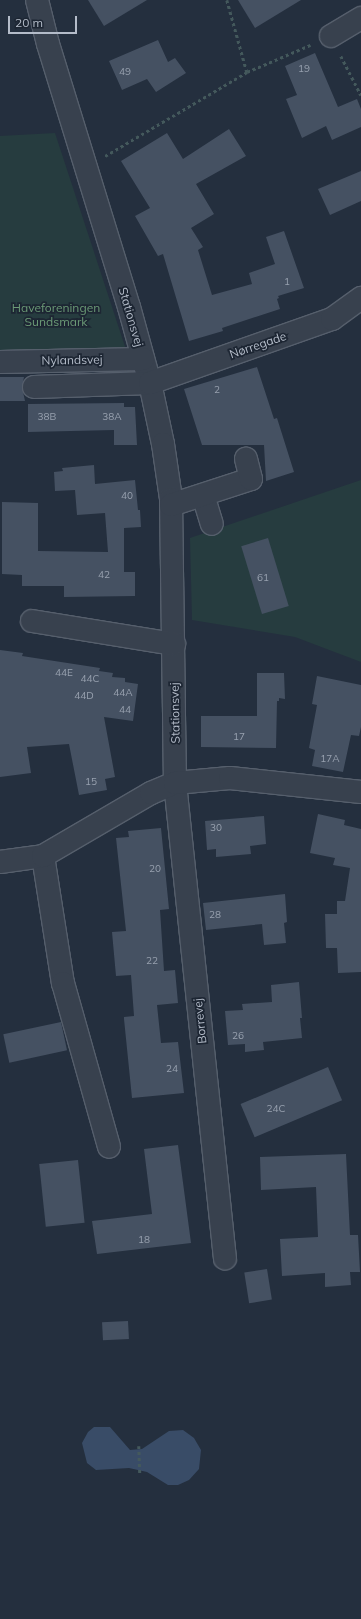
<!DOCTYPE html>
<html>
<head>
<meta charset="utf-8">
<style>
  body { margin:0 }
  #map { position:relative; width:361px; height:1619px; overflow:hidden; background:#242f3e; font-family:Mulish,sans-serif }
  div>[style] { position:absolute }
  [style*='--x'] { left:calc(var(--x)*1px); top:calc(var(--y)*1px); width:calc(var(--w)*1px); rotate:calc(var(--a)*1deg) }
  .green>* { inset:0; background:#263c3f }
  .water>* { inset:0; background:#394c67 }
  .building>* { inset:0; background:#455162; transform-origin:0 0 }
  .path>* { height:2.5px; margin-top:-1.25px; transform-origin:0; background:repeating-linear-gradient(90deg,#44595c 0 3px,transparent 0 6px) }
  .roads { filter:drop-shadow(1px 0 #565f6c) drop-shadow(-1px 0 #565f6c) drop-shadow(0 1px #565f6c) drop-shadow(0 -1px #565f6c) }
  .minor>* { height:22px; margin:-11px; padding:0 11px; transform-origin:11px; border-radius:11px; background:#38414e }
  span { translate:-50% -50%; white-space:nowrap; text-align:center; line-height:1.15; -webkit-text-stroke:3.5px #1d2633; paint-order:stroke }
  .number-label { font-size:10px; color:#98a1af }
  .number-label span { -webkit-text-stroke-width:0 }
  .park-label { font-size:12px; color:#6b9a76 }
  .street-label { font-size:12px; color:#b4bcc9 }
  .scale { position:absolute; left:8px; top:16px; width:69px; height:18px; box-sizing:border-box; border:2px solid #b4bcc9; border-top:0; padding-left:5px; font-size:12px; line-height:14px; white-space:nowrap; color:#b4bcc9; -webkit-text-stroke:3px #1d2633; paint-order:stroke }
</style>
</head>
<body>
<div id="map">
  <div class="green">
    <div style="clip-path:polygon(55px 133px,132px 368px,0 373px,0 136px)"></div>
    <div style="clip-path:polygon(361px 480px,361px 662px,295px 637px,192px 620px,190px 538px)"></div>
  </div>
  <div class="water">
    <div style="clip-path:polygon(94px 1427px,110px 1427px,130px 1450px,142px 1449px,169px 1431px,183px 1430px,194px 1438px,201px 1450px,199px 1469px,189px 1480px,178px 1485px,168px 1485px,147px 1472px,129px 1468px,96px 1470px,87px 1463px,82px 1443px,88px 1432px)"></div>
  </div>
  <div class="building">
    <div style="clip-path:polygon(88px 0,147px 0,104px 26px)"></div>
    <div style="clip-path:polygon(238px 0,301px 0,255px 28px)"></div>
    <div style="clip-path:polygon(158px 40px,168px 62px,175px 58px,186px 73px,156px 92px,147px 79px,122px 90px,109px 61px)"></div>
    <div style="clip-path:polygon(315px 53px,338px 107px,357px 99px,361px 109px,361px 127px,332px 140px,326px 126px,302px 138px,286px 99px,297px 95px,285px 66px)"></div>
    <div style="clip-path:polygon(229px 129px,246px 156px,196px 184px,214px 214px,191px 228px,203px 247px,198px 250px,212px 295px,252px 284px,249px 273px,275px 264px,266px 237px,284px 231px,304px 288px,278px 296px,279px 298px,277px 299px,280px 309px,222px 328px,223px 331px,189px 341px,163px 254px,158px 256px,135px 216px,150px 208px,121px 161px,167px 133px,183px 159px)"></div>
    <div style="clip-path:polygon(361px 171px,361px 201px,330px 215px,318px 189px)"></div>
    <div style="clip-path:polygon(257px 367px,274px 419px,277px 418px,294px 472px,266px 481px,264px 445px,202px 445px,184px 389px)"></div>
    <div style="clip-path:polygon(0 377px,24px 377px,22px 387px,25px 401px,0 401px)"></div>
    <div style="clip-path:polygon(124px 403px,124px 407px,135px 407px,137px 445px,114px 445px,114px 430px,28px 432px,28px 404px)"></div>
    <div style="clip-path:polygon(94px 465px,95px 484px,135px 480px,138px 510px,140px 510px,141px 527px,124px 528px,124px 572px,135px 572px,135px 596px,64px 597px,64px 586px,22px 586px,22px 575px,2px 574px,2px 502px,38px 503px,38px 551px,108px 552px,105px 513px,77px 515px,75px 490px,55px 491px,54px 472px,63px 471px,62px 468px)"></div>
    <div style="left:268px;top:538px;width:71px;height:28px;rotate:73deg"></div>
    <div style="clip-path:polygon(0 650px,23px 653px,22px 656px,100px 668px,99px 671px,113px 673px,112px 677px,125px 678px,125px 682px,138px 684px,133px 721px,104px 717px,115px 777px,105px 779px,107px 790px,79px 795px,69px 744px,27px 747px,31px 773px,0 777px)"></div>
    <div style="clip-path:polygon(257px 673px,284px 673px,285px 699px,279px 698px,279px 701px,277px 701px,276px 748px,201px 747px,201px 716px,257px 716px)"></div>
    <div style="clip-path:polygon(317px 676px,361px 685px,361px 727px,359px 736px,351px 735px,343px 772px,312px 766px,315px 750px,309px 748px,317px 705px,312px 704px)"></div>
    <div style="clip-path:polygon(318px 814px,345px 820px,344px 825px,361px 829px,361px 972px,338px 973px,337px 948px,326px 948px,325px 914px,337px 914px,337px 901px,345px 901px,350px 868px,333px 865px,335px 858px,310px 853px)"></div>
    <div style="clip-path:polygon(264px 816px,266px 844px,250px 846px,251px 854px,216px 857px,216px 849px,207px 850px,205px 821px)"></div>
    <div style="clip-path:polygon(161px 828px,169px 909px,160px 910px,164px 971px,175px 970px,178px 1003px,157px 1005px,161px 1043px,178px 1042px,184px 1093px,132px 1098px,124px 1019px,124px 1017px,134px 1016px,131px 975px,116px 976px,112px 932px,126px 931px,116px 838px,129px 837px,128px 831px)"></div>
    <div style="clip-path:polygon(285px 894px,287px 922px,284px 923px,286px 943px,264px 945px,262px 924px,206px 930px,203px 903px)"></div>
    <div style="clip-path:polygon(299px 982px,302px 1018px,300px 1018px,302px 1038px,263px 1042px,264px 1050px,245px 1052px,245px 1044px,228px 1045px,225px 1011px,243px 1010px,242px 1004px,272px 1002px,271px 985px)"></div>
    <div style="left:61px;top:1022px;width:29px;height:59px;rotate:78deg"></div>
    <div style="left:328px;top:1067px;width:36px;height:95px;rotate:67deg"></div>
    <div style="clip-path:polygon(178px 1145px,191px 1243px,97px 1254px,92px 1221px,152px 1214px,144px 1149px)"></div>
    <div style="clip-path:polygon(346px 1154px,350px 1235px,358px 1235px,360px 1272px,350px 1272px,351px 1285px,325px 1287px,325px 1273px,282px 1276px,280px 1239px,318px 1237px,316px 1187px,261px 1190px,260px 1157px)"></div>
    <div style="left:78px;top:1160px;width:63px;height:39px;rotate:84deg"></div>
    <div style="left:267px;top:1269px;width:31px;height:23px;rotate:81deg"></div>
    <div style="left:128px;top:1321px;width:18px;height:26px;rotate:87deg"></div>
  </div>
  <div class="path">
    <div style="--x:227;--y:0;--w:75;--a:74.5"></div>
    <div style="--x:341;--y:56;--w:44;--a:62.9"></div>
    <div style="--x:105;--y:156;--w:165;--a:-30.6"></div>
    <div style="--x:247;--y:72;--w:69;--a:-23.2"></div>
    <div style="--x:139;--y:1446;--w:27;--a:88"></div>
  </div>
  <div class="roads">
    <div class="minor">
      <div style="--x:37;--y:0;--w:45;--a:76"></div>
      <div style="--x:48;--y:44;--w:275;--a:72.9"></div>
      <div style="--x:129;--y:307;--w:79;--a:74.6"></div>
      <div style="--x:150;--y:383;--w:62;--a:78"></div>
      <div style="--x:163;--y:444;--w:56;--a:81.7"></div>
      <div style="--x:171;--y:499;--w:284;--a:89.2"></div>
      <div style="--x:175;--y:783;--w:478;--a:84"></div>
      <div style="--x:331;--y:36;--w:35;--a:-31"></div>
      <div style="--x:0;--y:362;--w:143;--a:-1.2"></div>
      <div style="--x:34;--y:387;--w:116;--a:-2"></div>
      <div style="--x:150;--y:383;--w:193;--a:-19.4"></div>
      <div style="--x:332;--y:319;--w:36;--a:-36"></div>
      <div style="--x:203;--y:495;--w:30;--a:73"></div>
      <div style="--x:171;--y:505;--w:84;--a:-18"></div>
      <div style="--x:251;--y:479;--w:21;--a:-104"></div>
      <div style="--x:32;--y:621;--w:144;--a:9.2"></div>
      <div style="--x:43;--y:856;--w:129;--a:81.1"></div>
      <div style="--x:63;--y:983;--w:170;--a:74.3"></div>
      <div style="--x:0;--y:862;--w:43;--a:-7.9"></div>
      <div style="--x:43;--y:856;--w:125;--a:-30.3"></div>
      <div style="--x:151;--y:793;--w:26;--a:-23"></div>
      <div style="--x:175;--y:783;--w:55;--a:-5.2"></div>
      <div style="--x:230;--y:778;--w:132;--a:6.1"></div>
    </div>
  </div>
  <div class="number-label">
    <span style="left:304px;top:69px">19</span>
    <span style="left:125px;top:72px">49</span>
    <span style="left:287px;top:282px">1</span>
    <span style="left:217px;top:390px">2</span>
    <span style="left:47px;top:417px">38B</span>
    <span style="left:112px;top:417px">38A</span>
    <span style="left:127px;top:496px">40</span>
    <span style="left:104px;top:575px">42</span>
    <span style="left:263px;top:578px">61</span>
    <span style="left:64px;top:673px">44E</span>
    <span style="left:90px;top:679px">44C</span>
    <span style="left:123px;top:693px">44A</span>
    <span style="left:84px;top:696px">44D</span>
    <span style="left:125px;top:710px">44</span>
    <span style="left:239px;top:737px">17</span>
    <span style="left:330px;top:759px">17A</span>
    <span style="left:91px;top:782px">15</span>
    <span style="left:216px;top:828px">30</span>
    <span style="left:155px;top:869px">20</span>
    <span style="left:215px;top:915px">28</span>
    <span style="left:152px;top:961px">22</span>
    <span style="left:238px;top:1036px">26</span>
    <span style="left:172px;top:1069px">24</span>
    <span style="left:276px;top:1109px">24C</span>
    <span style="left:144px;top:1240px">18</span>
  </div>
  <div class="park-label">
    <span style="left:56px;top:315px">Haveforeningen<br>Sundsmark</span>
  </div>
  <div class="street-label">
    <span style="left:131px;top:317px;rotate:74deg">Stationsvej</span>
    <span style="left:258px;top:345px;rotate:-19deg">Nørregade</span>
    <span style="left:72px;top:360px;rotate:-1deg">Nylandsvej</span>
    <span style="left:175px;top:713px;rotate:-91deg">Stationsvej</span>
    <span style="left:200px;top:1021px;rotate:-96deg">Borrevej</span>
  </div>
  <div class="scale">20 m</div>
</div>
</body>
</html>
